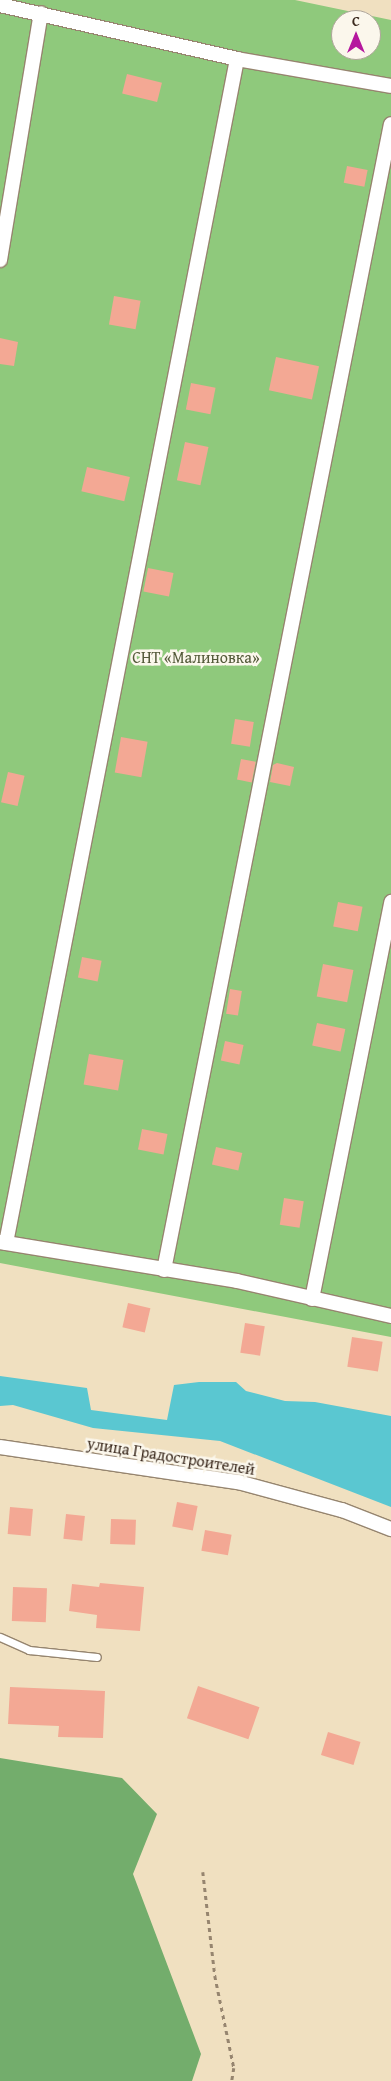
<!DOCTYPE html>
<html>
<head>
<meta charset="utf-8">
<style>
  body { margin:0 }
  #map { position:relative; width:391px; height:2081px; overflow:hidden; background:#f0e0c0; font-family:"Gentium Book Plus",serif }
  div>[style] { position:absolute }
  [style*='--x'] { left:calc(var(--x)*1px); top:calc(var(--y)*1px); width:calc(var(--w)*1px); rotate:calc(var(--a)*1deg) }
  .green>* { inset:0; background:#8fc97c }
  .forest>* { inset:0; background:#73ad6c }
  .water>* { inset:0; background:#5ac7d1 }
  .building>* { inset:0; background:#f3a894; transform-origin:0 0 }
  .path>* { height:2.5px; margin-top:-1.25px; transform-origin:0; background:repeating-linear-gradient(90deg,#96856f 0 4px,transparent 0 8px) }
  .roads { filter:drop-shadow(1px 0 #96856f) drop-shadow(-1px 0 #96856f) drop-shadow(0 1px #96856f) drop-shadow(0 -1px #96856f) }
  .service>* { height:7px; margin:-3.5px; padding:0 3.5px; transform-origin:3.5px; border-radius:3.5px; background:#fff }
  .minor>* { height:14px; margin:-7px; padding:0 7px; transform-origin:7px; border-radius:7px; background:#fff }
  span { translate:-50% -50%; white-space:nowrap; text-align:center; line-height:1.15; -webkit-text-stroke:5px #fbf7ec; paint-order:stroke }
  .park-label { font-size:16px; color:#545a3a }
  .street-label { font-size:16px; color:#3b2a1e }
  .north { position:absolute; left:331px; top:10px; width:50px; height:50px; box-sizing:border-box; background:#fbf7ec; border:1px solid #aea59a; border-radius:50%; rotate:0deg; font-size:14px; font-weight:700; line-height:20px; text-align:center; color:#3b2a1e }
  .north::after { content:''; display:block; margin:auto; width:18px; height:22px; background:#b5179e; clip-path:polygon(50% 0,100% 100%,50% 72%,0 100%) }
</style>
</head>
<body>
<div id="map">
  <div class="green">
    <div style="clip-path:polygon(evenodd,0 0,295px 0,391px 20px,391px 1337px,0 1263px,0 0,341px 20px,371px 20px,371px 50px,341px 50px,341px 20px)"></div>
  </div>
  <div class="forest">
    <div style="clip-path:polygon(0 1758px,122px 1778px,157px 1814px,133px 1874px,201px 2054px,192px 2081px,0 2081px)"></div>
  </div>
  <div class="water">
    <div style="clip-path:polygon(0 1376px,87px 1388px,91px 1410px,167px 1420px,174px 1385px,199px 1382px,236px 1382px,246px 1391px,285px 1401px,315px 1402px,391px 1416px,391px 1507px,220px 1441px,93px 1428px,13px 1405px,0 1406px)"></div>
  </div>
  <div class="building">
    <div style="left:127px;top:74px;width:36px;height:20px;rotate:14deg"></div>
    <div style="left:347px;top:166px;width:21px;height:17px;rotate:11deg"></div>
    <div style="left:114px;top:296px;width:27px;height:29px;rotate:10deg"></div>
    <div style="clip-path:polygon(0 338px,18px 342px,14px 366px,0 364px)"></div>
    <div style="left:276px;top:357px;width:44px;height:34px;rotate:12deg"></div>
    <div style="left:191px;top:383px;width:25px;height:27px;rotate:11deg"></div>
    <div style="left:185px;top:442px;width:24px;height:39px;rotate:12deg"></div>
    <div style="left:87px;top:467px;width:44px;height:25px;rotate:13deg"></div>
    <div style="left:148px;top:568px;width:26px;height:24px;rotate:11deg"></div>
    <div style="left:235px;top:719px;width:19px;height:25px;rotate:9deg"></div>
    <div style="left:121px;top:737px;width:27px;height:36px;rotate:10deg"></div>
    <div style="left:241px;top:759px;width:15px;height:21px;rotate:11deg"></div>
    <div style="clip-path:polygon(277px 763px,294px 767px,290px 786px,270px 782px,273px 765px)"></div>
    <div style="left:8px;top:772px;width:17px;height:31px;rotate:13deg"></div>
    <div style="left:338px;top:902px;width:25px;height:25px;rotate:11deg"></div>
    <div style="left:82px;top:957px;width:20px;height:21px;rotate:11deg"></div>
    <div style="left:323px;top:964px;width:31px;height:33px;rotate:11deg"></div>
    <div style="left:230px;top:989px;width:12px;height:25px;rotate:9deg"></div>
    <div style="left:317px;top:1023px;width:29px;height:23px;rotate:12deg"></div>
    <div style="left:225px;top:1041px;width:19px;height:20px;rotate:12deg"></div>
    <div style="left:89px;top:1054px;width:35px;height:31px;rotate:10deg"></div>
    <div style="left:142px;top:1129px;width:26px;height:21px;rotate:11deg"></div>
    <div style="left:216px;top:1147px;width:27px;height:18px;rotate:13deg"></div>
    <div style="left:284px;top:1198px;width:20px;height:27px;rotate:9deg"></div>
    <div style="left:128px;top:1303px;width:23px;height:25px;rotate:13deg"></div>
    <div style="left:245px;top:1323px;width:20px;height:30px;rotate:9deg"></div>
    <div style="left:352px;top:1337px;width:31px;height:30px;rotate:9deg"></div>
    <div style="left:177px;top:1502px;width:21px;height:25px;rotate:11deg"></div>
    <div style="left:10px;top:1507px;width:23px;height:27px;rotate:5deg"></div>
    <div style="left:66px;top:1514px;width:19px;height:25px;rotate:6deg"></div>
    <div style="left:111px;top:1519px;width:25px;height:25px;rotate:2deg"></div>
    <div style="left:205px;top:1530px;width:27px;height:21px;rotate:10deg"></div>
    <div style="clip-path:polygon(100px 1583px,144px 1587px,140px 1631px,96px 1628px,97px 1615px,69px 1611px,72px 1584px,99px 1587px)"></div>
    <div style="left:13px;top:1587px;width:34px;height:34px;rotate:2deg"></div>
    <div style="left:198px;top:1686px;width:65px;height:34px;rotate:19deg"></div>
    <div style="clip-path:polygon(10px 1687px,105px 1691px,103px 1738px,58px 1737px,59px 1726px,8px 1724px)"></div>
    <div style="left:328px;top:1732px;width:34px;height:24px;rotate:17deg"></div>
  </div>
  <div class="path">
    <div style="--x:203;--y:1872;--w:105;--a:83.4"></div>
    <div style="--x:215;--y:1976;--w:94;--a:78.3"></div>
    <div style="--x:234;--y:2068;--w:13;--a:99"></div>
  </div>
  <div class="roads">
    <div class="service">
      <div style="--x:0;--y:1637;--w:32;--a:24"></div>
      <div style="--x:29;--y:1650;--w:68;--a:5.9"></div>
    </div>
    <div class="minor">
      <div style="--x:0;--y:5;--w:243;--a:12.8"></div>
      <div style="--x:237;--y:59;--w:156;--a:9.9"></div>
      <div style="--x:0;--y:260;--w:250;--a:-80.6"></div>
      <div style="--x:0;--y:1242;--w:240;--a:9.3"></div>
      <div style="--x:237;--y:1281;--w:158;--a:12.8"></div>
      <div style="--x:6;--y:1243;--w:1206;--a:-78.96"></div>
      <div style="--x:164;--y:1270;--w:1168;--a:-78.8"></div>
      <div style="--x:312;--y:1299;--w:405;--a:-78.7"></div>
      <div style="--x:0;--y:1447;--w:241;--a:8.4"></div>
      <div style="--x:238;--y:1482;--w:108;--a:15.1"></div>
      <div style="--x:342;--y:1510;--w:53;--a:21.2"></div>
    </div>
  </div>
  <div class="park-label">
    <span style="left:196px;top:657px">СНТ «Малиновка»</span>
  </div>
  <div class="street-label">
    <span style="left:171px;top:1456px;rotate:9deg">улица Градостроителей</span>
  </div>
  <div class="north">С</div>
</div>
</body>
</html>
